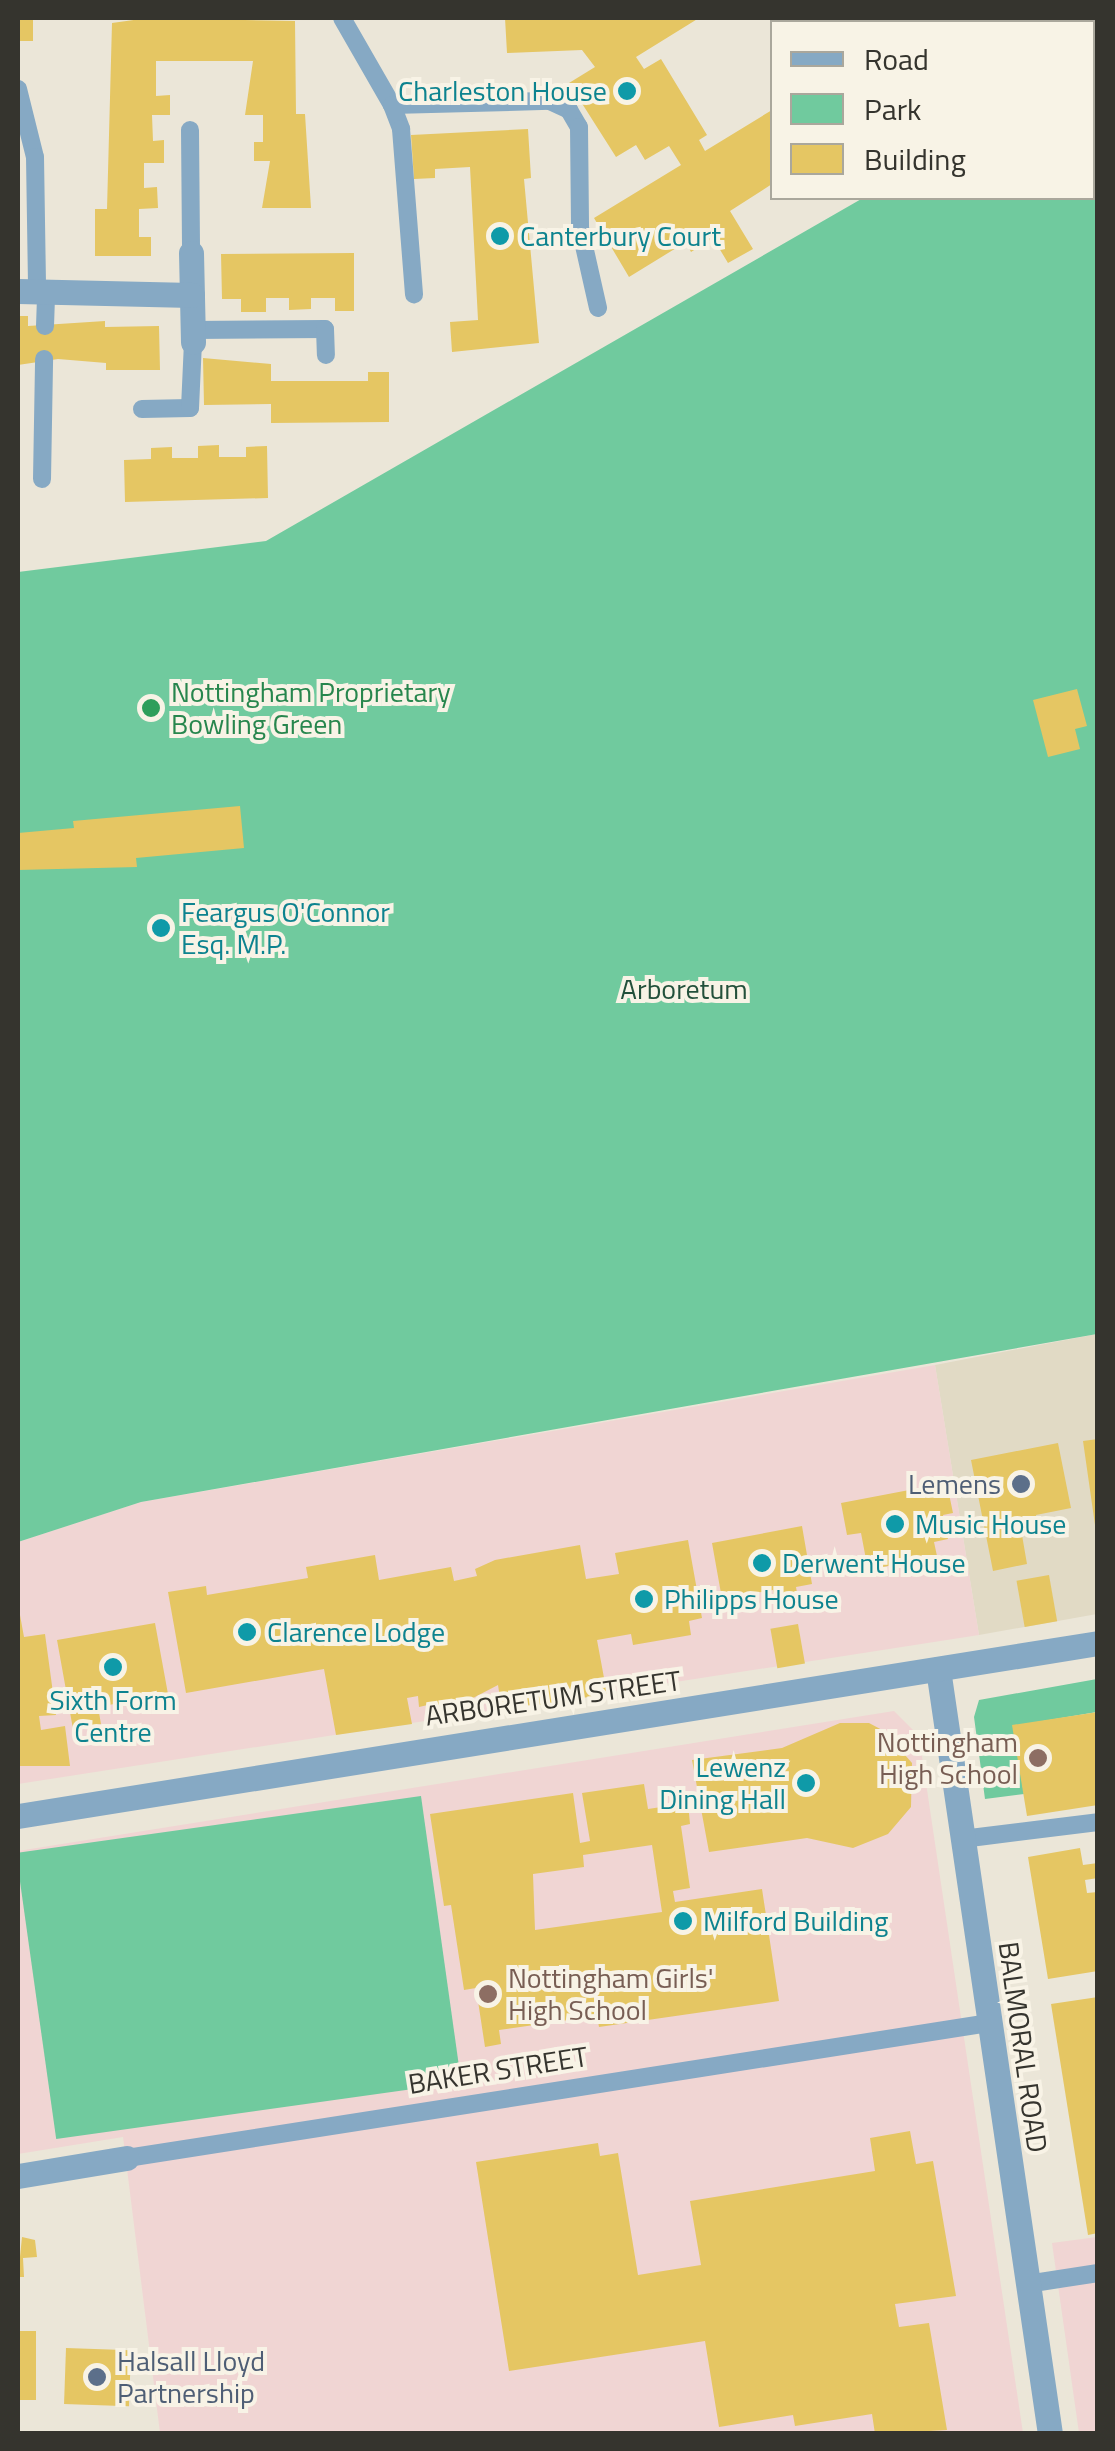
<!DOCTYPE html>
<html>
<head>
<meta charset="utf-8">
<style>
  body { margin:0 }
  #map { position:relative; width:1115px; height:2451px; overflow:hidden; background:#ebe6d8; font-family:"Titillium Web",sans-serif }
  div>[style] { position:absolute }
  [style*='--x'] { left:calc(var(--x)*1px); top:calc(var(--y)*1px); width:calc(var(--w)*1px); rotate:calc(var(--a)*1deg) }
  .built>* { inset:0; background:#e1dac5 }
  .education>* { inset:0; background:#f0d5d3 }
  .green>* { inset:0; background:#70ca9e; transform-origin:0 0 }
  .building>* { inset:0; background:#e5c663; transform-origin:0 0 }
  .lane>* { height:18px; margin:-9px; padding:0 9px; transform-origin:9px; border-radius:9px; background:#86a9c4 }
  .street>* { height:25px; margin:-12.5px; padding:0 12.5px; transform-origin:12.5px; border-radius:12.5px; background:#86a9c4 }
  .dots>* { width:28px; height:28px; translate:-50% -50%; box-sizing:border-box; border:5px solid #f8f3e6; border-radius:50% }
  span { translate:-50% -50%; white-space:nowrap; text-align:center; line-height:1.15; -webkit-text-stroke:8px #f8f3e6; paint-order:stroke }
  .culture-label { font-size:28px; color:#0d838f }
  .right { translate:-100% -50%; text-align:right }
  .left { translate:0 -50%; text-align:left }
  .leisure-label { font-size:28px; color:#27864d }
  .park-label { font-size:28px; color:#23503b }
  .service-label { font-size:28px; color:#4e5e75 }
  .street-label { font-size:28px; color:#35342e }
  .education-label { font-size:28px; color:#785e54 }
  .frame { position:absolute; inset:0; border:20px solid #35342e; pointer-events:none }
  .legend { position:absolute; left:770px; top:20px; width:325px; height:180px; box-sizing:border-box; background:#f8f3e6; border:2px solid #aaa79c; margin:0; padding:12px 18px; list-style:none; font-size:30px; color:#35342e }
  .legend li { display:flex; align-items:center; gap:20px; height:50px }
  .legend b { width:50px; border:2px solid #aaa79c }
</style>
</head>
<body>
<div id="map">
  <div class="built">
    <div style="clip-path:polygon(1097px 1334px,1097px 1614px,979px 1635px,935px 1365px)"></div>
  </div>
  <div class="education">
    <div style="clip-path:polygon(935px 1365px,979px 1635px,18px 1784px,18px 1542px,141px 1502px)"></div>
    <div style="clip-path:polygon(894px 1711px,919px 1736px,1023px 2433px,160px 2433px,123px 2137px,18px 2154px,18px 1851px)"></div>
    <div style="clip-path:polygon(1097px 2237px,1097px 2433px,1079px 2433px,1052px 2243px)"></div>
  </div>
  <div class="green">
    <div style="clip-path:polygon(1097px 54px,1097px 1334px,141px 1502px,18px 1542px,18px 572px,266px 541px,863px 198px,1092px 198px)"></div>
    <div style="clip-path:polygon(1097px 1679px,1097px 1712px,1013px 1726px,1024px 1794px,985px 1799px,974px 1717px,979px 1700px)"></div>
    <div style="left:421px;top:1796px;width:289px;height:409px;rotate:82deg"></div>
  </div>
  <div class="building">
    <div style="left:18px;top:18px;width:15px;height:23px"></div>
    <div style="clip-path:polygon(148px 18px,295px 21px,296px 114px,305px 114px,311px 208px,262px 208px,270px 161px,254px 161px,254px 142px,263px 142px,263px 115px,245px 115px,253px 61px,156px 61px,156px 96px,170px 95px,170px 115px,152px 115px,153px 141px,164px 140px,164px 163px,144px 163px,144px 188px,157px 187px,158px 208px,139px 209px,139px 237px,151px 237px,151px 256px,95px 256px,95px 209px,107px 209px,112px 23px)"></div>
    <div style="clip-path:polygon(505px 18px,699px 18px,636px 57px,644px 69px,661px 59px,707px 135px,699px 140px,705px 151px,772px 110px,772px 184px,730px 211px,753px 249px,728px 263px,713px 238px,691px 252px,686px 242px,629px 277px,594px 218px,681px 165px,669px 146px,645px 160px,636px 145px,616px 157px,569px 83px,595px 67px,582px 50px,507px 53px)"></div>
    <div style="clip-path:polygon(528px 129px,531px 178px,524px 179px,539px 343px,452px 352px,450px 322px,478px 320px,470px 167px,435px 169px,435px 178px,414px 179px,411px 135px)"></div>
    <div style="clip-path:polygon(354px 253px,354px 311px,335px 311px,335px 298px,311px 298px,311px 309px,289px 310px,289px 298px,266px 298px,266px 312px,241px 312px,241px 299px,222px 299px,221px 254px)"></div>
    <div style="clip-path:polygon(18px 316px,28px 316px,28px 326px,105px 321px,105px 327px,159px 326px,160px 370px,106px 370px,106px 363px,58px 359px,18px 365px)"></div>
    <div style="clip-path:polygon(203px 358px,271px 364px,271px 381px,368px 381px,368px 372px,389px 372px,389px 422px,271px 423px,271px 404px,204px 405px)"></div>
    <div style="clip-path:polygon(219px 445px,219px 457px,246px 457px,246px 447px,267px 446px,268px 498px,125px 502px,124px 460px,151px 459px,151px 448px,172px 447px,172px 458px,198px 458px,198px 446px)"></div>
    <div style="clip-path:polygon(1077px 689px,1087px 726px,1075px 729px,1080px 749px,1048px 757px,1033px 700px)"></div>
    <div style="clip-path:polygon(240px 806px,244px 848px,136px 858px,137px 867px,18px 870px,18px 833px,74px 828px,73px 821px)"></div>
    <div style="clip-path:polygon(1098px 1439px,1098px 1524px,1095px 1525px,1083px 1441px)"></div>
    <div style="clip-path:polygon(1058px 1443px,1071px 1508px,1036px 1515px,1039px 1531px,1022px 1535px,1027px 1564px,993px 1571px,971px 1460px)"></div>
    <div style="clip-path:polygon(925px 1487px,926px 1493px,948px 1489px,953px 1513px,943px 1515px,948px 1539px,934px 1542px,937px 1556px,868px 1570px,861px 1533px,847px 1535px,841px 1503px)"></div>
    <div style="clip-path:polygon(802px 1526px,812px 1584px,796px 1587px,799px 1604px,776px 1608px,773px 1590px,722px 1599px,712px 1543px)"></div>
    <div style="clip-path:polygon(688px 1540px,702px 1618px,689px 1621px,691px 1635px,633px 1645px,631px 1634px,597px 1640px,607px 1694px,502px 1711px,498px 1685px,473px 1698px,474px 1704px,434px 1712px,432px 1704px,419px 1707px,418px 1696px,407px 1698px,412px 1724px,336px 1735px,324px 1669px,186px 1693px,168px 1592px,206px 1586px,207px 1595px,308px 1578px,306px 1567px,375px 1555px,379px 1580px,451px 1567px,454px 1581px,477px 1576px,475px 1569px,495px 1560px,580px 1545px,586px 1579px,619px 1574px,615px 1553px)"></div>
    <div style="left:1049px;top:1575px;width:47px;height:33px;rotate:80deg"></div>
    <div style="clip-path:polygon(18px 1604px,24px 1637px,45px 1634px,56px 1715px,39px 1716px,41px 1730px,65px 1726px,70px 1766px,18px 1766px)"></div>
    <div style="clip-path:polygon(155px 1623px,168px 1694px,98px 1707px,101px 1724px,73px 1729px,57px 1640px)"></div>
    <div style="left:798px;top:1624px;width:40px;height:28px;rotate:80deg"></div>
    <div style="clip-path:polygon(1098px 1712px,1098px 1805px,1027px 1816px,1012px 1725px)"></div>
    <div style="clip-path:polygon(840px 1723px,869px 1723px,884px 1731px,912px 1763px,911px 1807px,888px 1834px,853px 1848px,807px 1838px,709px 1852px,692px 1760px,782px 1748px)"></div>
    <div style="clip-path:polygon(evenodd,644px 1784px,648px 1809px,688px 1803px,690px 1824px,681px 1826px,690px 1888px,673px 1891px,675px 1902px,762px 1889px,779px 2001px,599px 2027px,597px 2016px,499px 2030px,501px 2044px,485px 2047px,476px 1988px,464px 1990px,451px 1905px,444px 1906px,430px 1814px,573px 1793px,580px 1843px,590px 1841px,582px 1793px,644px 1784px,652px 1845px,662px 1912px,535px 1930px,533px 1874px,584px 1867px,583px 1855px,652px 1845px)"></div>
    <div style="clip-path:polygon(1080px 1848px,1083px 1865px,1098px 1863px,1098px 1878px,1085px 1880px,1087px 1893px,1098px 1892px,1098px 1971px,1048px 1979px,1028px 1857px)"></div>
    <div style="clip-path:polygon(1098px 1997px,1098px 2233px,1088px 2235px,1051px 2004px)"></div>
    <div style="clip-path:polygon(910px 2131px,916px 2164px,933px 2161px,956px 2296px,895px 2304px,899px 2327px,929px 2323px,947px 2430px,875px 2434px,872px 2414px,795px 2426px,793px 2415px,719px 2427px,705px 2341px,509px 2371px,476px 2162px,598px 2143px,600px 2156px,618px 2153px,638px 2275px,701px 2265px,690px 2201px,875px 2171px,870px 2138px)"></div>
    <div style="clip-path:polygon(22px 2237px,35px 2240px,37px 2257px,23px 2258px,24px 2277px,18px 2277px)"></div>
    <div style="left:18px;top:2331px;width:18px;height:69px"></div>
    <div style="left:66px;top:2348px;width:65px;height:56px;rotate:2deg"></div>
  </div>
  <div class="lane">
    <div style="--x:342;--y:18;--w:100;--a:60.1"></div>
    <div style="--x:392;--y:105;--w:158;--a:-1.5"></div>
    <div style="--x:550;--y:101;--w:21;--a:25"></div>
    <div style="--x:569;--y:110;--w:20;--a:60"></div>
    <div style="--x:579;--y:127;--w:101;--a:89.4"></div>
    <div style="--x:580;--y:228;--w:82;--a:77.3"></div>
    <div style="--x:18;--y:89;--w:70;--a:76"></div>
    <div style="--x:35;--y:157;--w:134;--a:89.1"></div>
    <div style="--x:392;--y:105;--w:26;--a:69"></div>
    <div style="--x:401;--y:129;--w:166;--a:85.5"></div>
    <div style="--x:190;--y:130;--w:123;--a:89.5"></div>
    <div style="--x:45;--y:326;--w:34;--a:-88"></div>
    <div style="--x:192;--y:330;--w:133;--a:-0.4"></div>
    <div style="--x:325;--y:329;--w:26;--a:88"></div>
    <div style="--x:142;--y:409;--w:48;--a:-1.2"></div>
    <div style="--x:190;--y:408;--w:66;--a:-87.4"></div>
    <div style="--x:42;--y:479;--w:120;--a:-89"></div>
    <div style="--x:962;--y:1839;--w:137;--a:-7.1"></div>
    <div style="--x:127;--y:2158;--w:873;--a:-8.9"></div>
    <div style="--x:1027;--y:2284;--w:72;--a:-8.8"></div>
  </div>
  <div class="street">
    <div style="--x:191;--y:253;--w:89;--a:88.7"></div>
    <div style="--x:18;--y:291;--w:174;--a:1.3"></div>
    <div style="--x:938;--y:1669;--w:773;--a:81.67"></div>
    <div style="--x:18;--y:1816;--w:1094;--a:-9.1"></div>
    <div style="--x:18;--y:2176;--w:110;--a:-9.4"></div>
  </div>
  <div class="dots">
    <div style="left:627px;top:91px;background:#0f9aa8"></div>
    <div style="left:500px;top:236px;background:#0f9aa8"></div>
    <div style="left:151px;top:708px;background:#2e9e5b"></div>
    <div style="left:161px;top:928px;background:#0f9aa8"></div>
    <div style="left:1021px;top:1484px;background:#5c6f8a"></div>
    <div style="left:895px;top:1524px;background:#0f9aa8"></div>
    <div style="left:762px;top:1563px;background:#0f9aa8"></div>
    <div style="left:644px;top:1599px;background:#0f9aa8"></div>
    <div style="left:247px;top:1632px;background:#0f9aa8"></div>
    <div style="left:113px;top:1667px;background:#0f9aa8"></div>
    <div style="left:1038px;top:1758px;background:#8d6e63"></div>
    <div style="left:806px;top:1783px;background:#0f9aa8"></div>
    <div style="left:683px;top:1921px;background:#0f9aa8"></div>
    <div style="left:488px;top:1994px;background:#8d6e63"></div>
    <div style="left:97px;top:2377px;background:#5c6f8a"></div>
  </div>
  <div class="culture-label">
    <span class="right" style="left:607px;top:91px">Charleston House</span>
    <span class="left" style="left:520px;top:236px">Canterbury Court</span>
    <span class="left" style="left:181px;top:928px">Feargus O'Connor<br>Esq. M.P.</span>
    <span class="left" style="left:915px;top:1524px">Music House</span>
    <span class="left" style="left:782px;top:1563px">Derwent House</span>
    <span class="left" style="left:664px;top:1599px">Philipps House</span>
    <span class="left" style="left:267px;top:1632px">Clarence Lodge</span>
    <span style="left:113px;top:1716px">Sixth Form<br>Centre</span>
    <span class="right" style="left:786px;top:1783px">Lewenz<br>Dining Hall</span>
    <span class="left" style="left:703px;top:1921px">Milford Building</span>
  </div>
  <div class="leisure-label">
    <span class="left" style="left:171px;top:708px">Nottingham Proprietary<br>Bowling Green</span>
  </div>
  <div class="park-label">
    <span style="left:684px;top:989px">Arboretum</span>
  </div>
  <div class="service-label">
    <span class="right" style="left:1001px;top:1484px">Lemens</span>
    <span class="left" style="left:117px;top:2377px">Halsall Lloyd<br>Partnership</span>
  </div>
  <div class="street-label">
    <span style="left:553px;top:1698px;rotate:-8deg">ARBORETUM STREET</span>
    <span style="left:1023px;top:2047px;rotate:82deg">BALMORAL ROAD</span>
    <span style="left:498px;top:2070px;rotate:-9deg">BAKER STREET</span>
  </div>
  <div class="education-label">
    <span class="right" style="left:1018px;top:1758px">Nottingham<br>High School</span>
    <span class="left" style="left:508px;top:1994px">Nottingham Girls'<br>High School</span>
  </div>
  <div class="frame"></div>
  <ul class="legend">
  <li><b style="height:12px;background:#86a9c4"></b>Road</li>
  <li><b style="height:28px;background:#70ca9e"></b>Park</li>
  <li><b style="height:28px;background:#e5c663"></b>Building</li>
  </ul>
</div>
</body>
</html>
